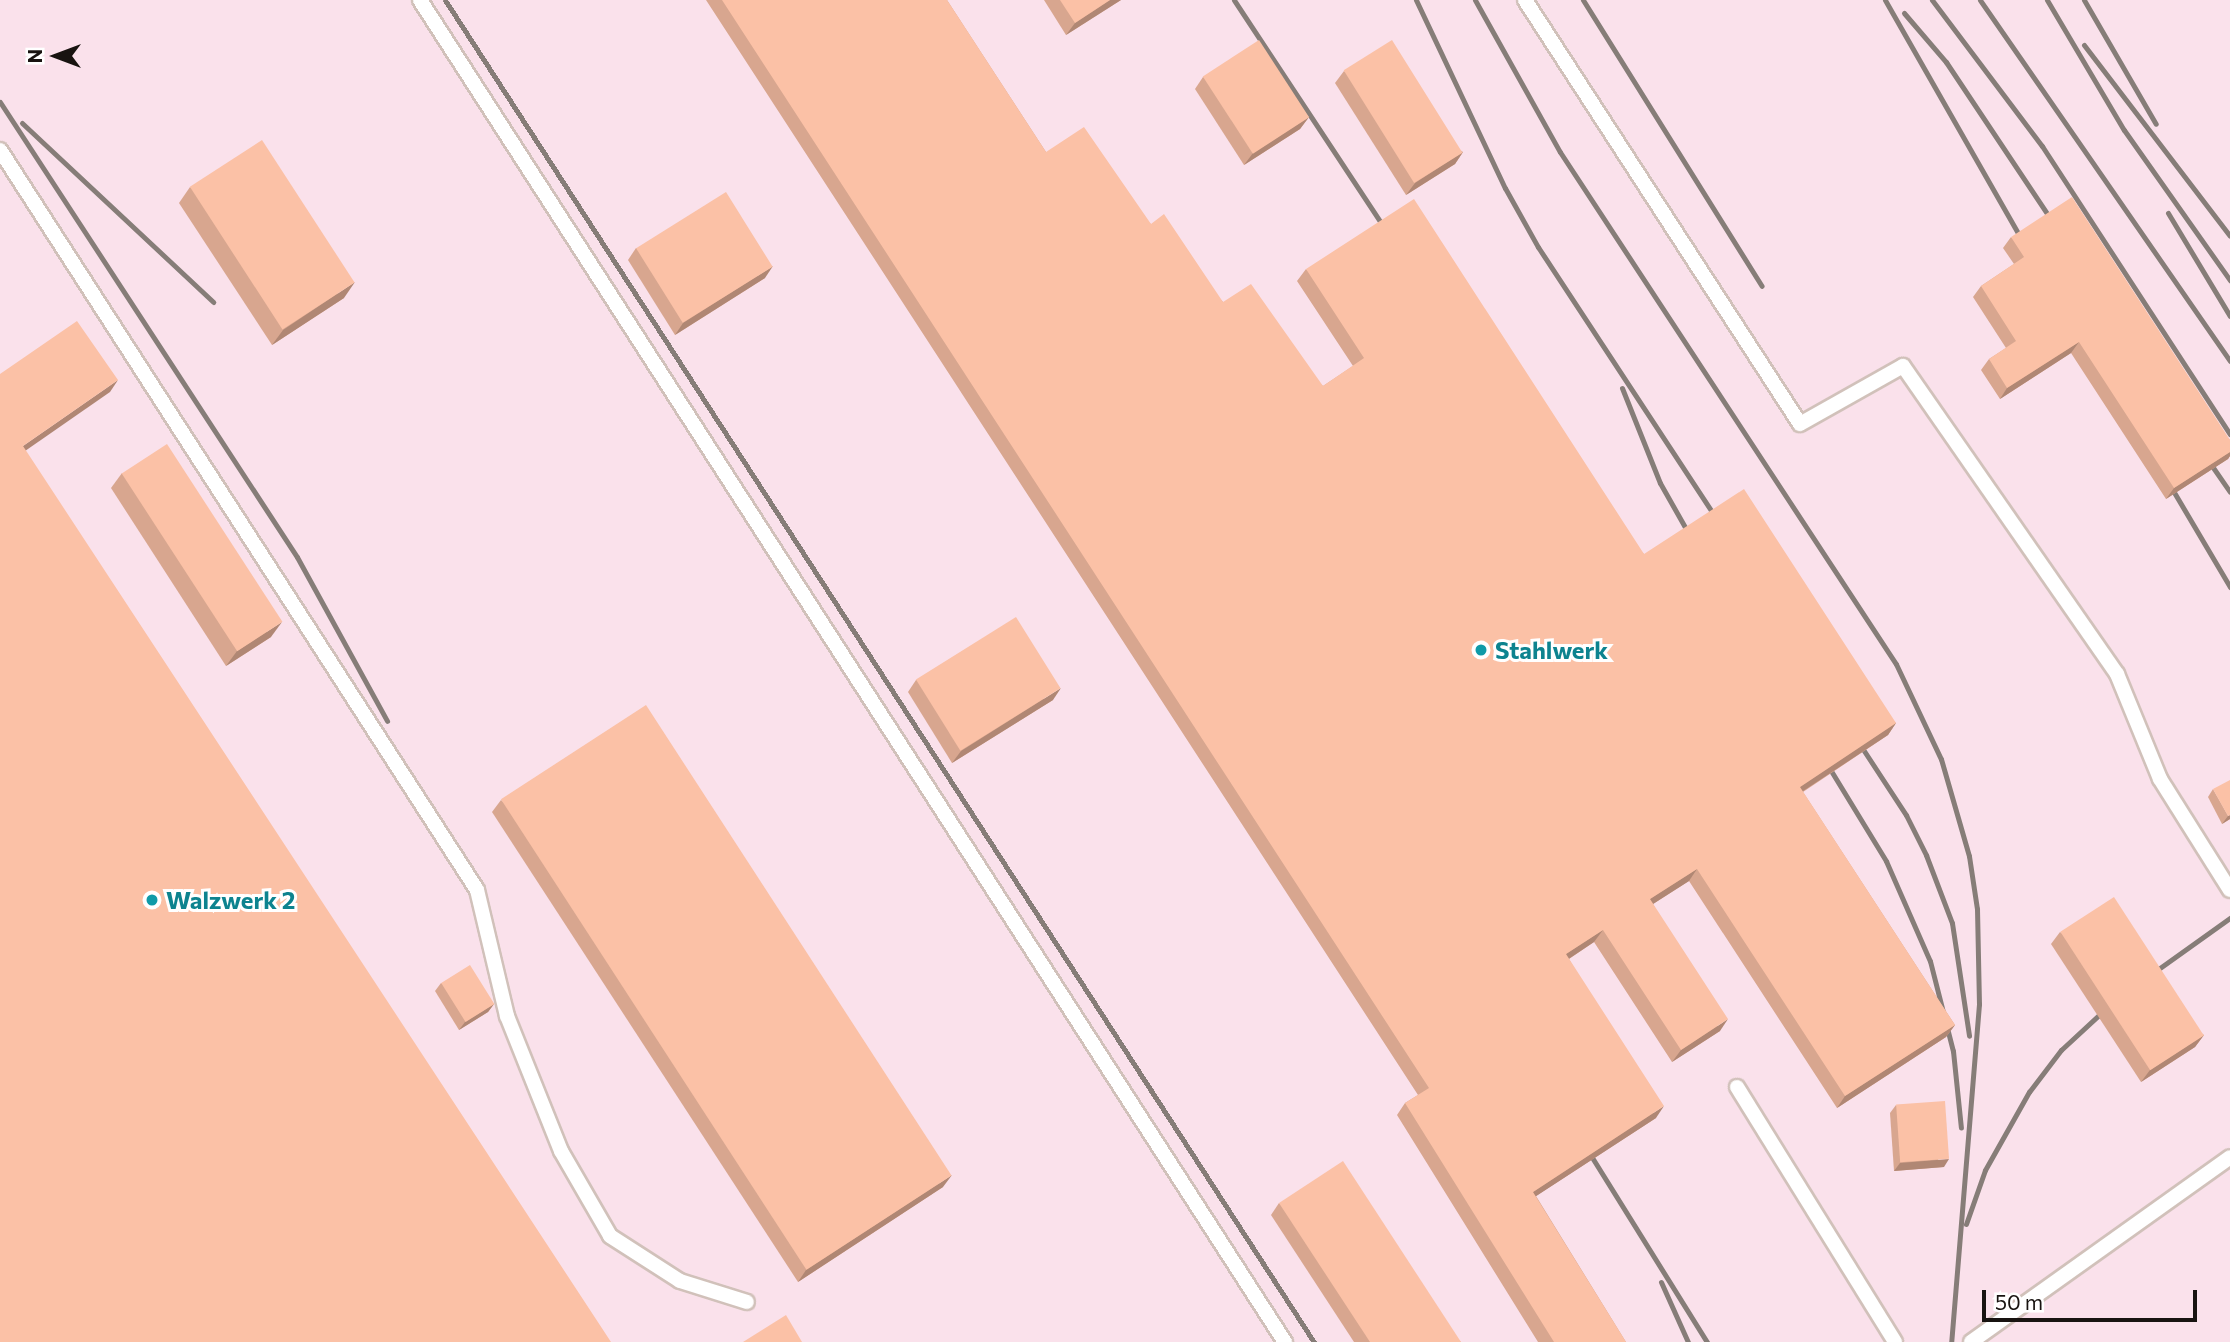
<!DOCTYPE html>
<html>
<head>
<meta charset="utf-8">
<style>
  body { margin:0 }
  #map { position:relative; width:2230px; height:1342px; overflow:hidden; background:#fdf0ea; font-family:Commissioner,sans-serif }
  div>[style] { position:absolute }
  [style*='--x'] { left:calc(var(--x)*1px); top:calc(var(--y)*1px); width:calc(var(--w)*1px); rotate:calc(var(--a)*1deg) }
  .industrial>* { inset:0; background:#fae1eb; transform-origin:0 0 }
  .roads { filter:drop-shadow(2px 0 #d1c1ba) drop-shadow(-2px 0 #d1c1ba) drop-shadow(0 2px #d1c1ba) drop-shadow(0 -2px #d1c1ba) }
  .lane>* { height:14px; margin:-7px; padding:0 7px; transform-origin:7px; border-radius:7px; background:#fff }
  .rail>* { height:5px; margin:-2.5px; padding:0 2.5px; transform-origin:2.5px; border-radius:2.5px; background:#867d78 }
  .wall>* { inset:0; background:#d8a68f }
  .shaded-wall>* { inset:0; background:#b08774 }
  .building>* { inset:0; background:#fbc1a6; transform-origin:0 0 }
  .dots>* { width:19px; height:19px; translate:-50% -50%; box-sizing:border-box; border:4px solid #fff; border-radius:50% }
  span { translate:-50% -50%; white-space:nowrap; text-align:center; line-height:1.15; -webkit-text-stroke:6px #fff; paint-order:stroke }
  .culture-label { font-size:24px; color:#0d838f; font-weight:700 }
  .left { translate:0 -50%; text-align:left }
  .north { position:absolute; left:21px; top:21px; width:70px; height:70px; -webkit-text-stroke:5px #fff; paint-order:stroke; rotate:270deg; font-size:19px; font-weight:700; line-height:28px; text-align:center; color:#181310 }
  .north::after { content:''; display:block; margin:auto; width:24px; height:32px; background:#181310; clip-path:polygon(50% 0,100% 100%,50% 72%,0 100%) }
  .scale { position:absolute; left:1982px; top:1290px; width:215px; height:32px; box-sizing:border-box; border:4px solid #181310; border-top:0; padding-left:9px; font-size:21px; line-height:24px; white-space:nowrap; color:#181310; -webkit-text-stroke:5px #fff; paint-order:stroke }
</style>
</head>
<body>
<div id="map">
  <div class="industrial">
    <div style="left:0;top:0;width:2230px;height:1342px"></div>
  </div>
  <div class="roads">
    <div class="lane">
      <div style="--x:420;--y:0;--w:1597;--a:57.2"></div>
      <div style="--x:1525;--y:0;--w:505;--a:57.03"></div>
      <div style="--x:1800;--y:424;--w:118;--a:-29.4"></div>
      <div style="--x:1903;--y:366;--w:375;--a:55.2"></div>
      <div style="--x:2117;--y:674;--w:113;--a:67.7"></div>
      <div style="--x:2160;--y:779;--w:131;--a:57.8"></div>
      <div style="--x:0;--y:150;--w:880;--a:57.19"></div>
      <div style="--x:477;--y:890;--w:130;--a:76.6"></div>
      <div style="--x:507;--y:1016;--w:145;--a:68.2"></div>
      <div style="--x:561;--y:1151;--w:98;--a:60"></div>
      <div style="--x:610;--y:1236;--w:83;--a:32.7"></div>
      <div style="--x:680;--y:1281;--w:70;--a:17.4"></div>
      <div style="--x:1737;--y:1087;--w:300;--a:58.2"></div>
      <div style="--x:1971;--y:1342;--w:318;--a:-35.5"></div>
    </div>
  </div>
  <div class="rail">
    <div style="--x:445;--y:0;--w:1599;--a:57.08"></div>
    <div style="--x:1234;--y:0;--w:271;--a:56.6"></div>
    <div style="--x:1416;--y:0;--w:208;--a:64.7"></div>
    <div style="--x:1505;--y:188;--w:68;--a:60.8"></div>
    <div style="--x:1538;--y:247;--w:335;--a:56.7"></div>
    <div style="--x:1475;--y:0;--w:174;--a:60.8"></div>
    <div style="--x:1560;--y:152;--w:612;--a:56.73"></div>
    <div style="--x:1896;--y:664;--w:105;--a:64.7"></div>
    <div style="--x:1941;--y:759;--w:101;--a:73.9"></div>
    <div style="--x:1969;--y:856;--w:54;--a:81.4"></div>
    <div style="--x:1977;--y:909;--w:95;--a:88.8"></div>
    <div style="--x:1979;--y:1004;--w:339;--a:94.7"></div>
    <div style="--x:1583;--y:0;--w:337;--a:58"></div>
    <div style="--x:1885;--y:0;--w:287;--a:60.3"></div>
    <div style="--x:1932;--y:0;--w:183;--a:53"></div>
    <div style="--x:2042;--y:146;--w:344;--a:56.9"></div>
    <div style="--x:1980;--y:0;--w:439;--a:55.3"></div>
    <div style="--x:2047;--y:0;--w:151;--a:59.4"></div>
    <div style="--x:2124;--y:130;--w:184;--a:54.8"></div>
    <div style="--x:2084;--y:0;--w:143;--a:59.9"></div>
    <div style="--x:1904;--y:13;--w:65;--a:49.4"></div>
    <div style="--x:1946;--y:62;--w:202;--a:56.3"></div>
    <div style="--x:2084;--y:45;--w:240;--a:52.6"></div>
    <div style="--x:0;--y:102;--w:543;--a:56.87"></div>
    <div style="--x:297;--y:557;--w:187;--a:61.2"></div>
    <div style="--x:22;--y:123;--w:262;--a:43.1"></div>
    <div style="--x:2168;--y:213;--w:120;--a:59"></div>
    <div style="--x:1622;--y:388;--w:102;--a:68.2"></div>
    <div style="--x:1660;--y:483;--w:69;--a:60.5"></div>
    <div style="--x:2203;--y:453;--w:47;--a:55.3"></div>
    <div style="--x:2165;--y:477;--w:128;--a:59.4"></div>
    <div style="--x:1853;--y:734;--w:97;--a:56.8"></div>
    <div style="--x:1906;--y:815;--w:45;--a:63.4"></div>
    <div style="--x:1926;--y:855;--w:73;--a:69.1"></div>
    <div style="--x:1952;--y:923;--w:114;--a:81.4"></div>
    <div style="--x:1822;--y:756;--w:123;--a:58.6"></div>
    <div style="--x:1886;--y:861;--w:109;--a:66.3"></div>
    <div style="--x:1930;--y:961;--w:93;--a:75.7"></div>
    <div style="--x:1953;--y:1051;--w:77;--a:84.1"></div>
    <div style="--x:2143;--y:980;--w:107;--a:-35.5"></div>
    <div style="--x:1593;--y:1159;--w:216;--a:58.1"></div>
    <div style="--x:1966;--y:1224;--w:57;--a:-70.6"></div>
    <div style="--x:1985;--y:1170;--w:90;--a:-60.6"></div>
    <div style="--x:2029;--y:1092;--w:53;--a:-52.7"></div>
    <div style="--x:2061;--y:1050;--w:69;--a:-42.7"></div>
    <div style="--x:1661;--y:1282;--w:66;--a:65.8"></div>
  </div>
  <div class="wall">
    <div style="clip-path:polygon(706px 0,947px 0,1046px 152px,1151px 224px,1223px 302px,1323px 386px,1353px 366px,1297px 281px,1306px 269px,1644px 554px,1896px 723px,1888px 735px,1803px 792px,1955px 1025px,1946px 1037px,1837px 1108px,1689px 881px,1653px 904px,1720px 1031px,1672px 1062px,1594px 942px,1569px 959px,1656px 1118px,1536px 1196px,1626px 1342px,1538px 1342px,1397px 1115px,1405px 1103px,1418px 1095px)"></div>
    <div style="clip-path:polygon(1044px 0,1121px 0,1066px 35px)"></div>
    <div style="clip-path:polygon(1344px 71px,1463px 152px,1455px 164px,1406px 195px,1335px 83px)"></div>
    <div style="clip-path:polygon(1203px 77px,1309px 117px,1300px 129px,1244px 165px,1195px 89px)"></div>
    <div style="clip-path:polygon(190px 187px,344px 298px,272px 345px,179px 203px)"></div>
    <div style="clip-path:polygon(2011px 237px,2230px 440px,2230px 456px,2228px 459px,2166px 499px,2071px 353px,2000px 399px,1981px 370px,1989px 359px,2006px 348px,1973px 297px,1981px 286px,2014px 264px,2003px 248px)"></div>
    <div style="clip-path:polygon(636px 248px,765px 278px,675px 335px,628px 260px)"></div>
    <div style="clip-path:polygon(122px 473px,271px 637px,226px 666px,111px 488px)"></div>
    <div style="clip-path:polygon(916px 680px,1053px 700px,952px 763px,908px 692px)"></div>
    <div style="clip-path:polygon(2213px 789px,2230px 819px,2222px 824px,2208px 797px)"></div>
    <div style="clip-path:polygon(501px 800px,943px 1187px,798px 1282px,492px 812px)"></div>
    <div style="clip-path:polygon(2060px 932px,2204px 1035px,2195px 1047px,2141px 1082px,2051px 944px)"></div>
    <div style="clip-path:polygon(441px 983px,494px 1004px,488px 1012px,459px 1030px,435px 991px)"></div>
    <div style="clip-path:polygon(1896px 1105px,1944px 1167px,1894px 1171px,1890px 1113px)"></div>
    <div style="clip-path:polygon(1279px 1203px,1461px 1342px,1354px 1342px,1271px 1215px)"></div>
  </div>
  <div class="shaded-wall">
    <div style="clip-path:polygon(1110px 0,1121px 0,1066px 35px,1075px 23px)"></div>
    <div style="clip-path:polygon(1309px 117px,1300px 129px,1244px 165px,1253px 153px)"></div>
    <div style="clip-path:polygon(1463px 152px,1455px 164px,1406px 195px,1415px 183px)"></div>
    <div style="clip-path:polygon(773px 266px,765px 278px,675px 335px,683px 323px)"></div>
    <div style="clip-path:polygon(355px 282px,344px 298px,272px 345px,283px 330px)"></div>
    <div style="clip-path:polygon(2079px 342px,2071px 353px,2000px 399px,2007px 388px)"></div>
    <div style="clip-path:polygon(118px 380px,110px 392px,15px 458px,23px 446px)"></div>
    <div style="clip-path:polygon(2230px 452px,2230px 456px,2228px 459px,2166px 499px,2174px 488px)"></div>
    <div style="clip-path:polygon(282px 622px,271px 637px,226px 666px,237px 651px)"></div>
    <div style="clip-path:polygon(1061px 688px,1053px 700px,952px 763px,961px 751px)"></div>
    <div style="clip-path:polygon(1896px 723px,1888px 735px,1791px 799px,1800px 787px)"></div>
    <div style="clip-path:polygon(2230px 815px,2230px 819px,2222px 824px,2228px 816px)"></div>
    <div style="clip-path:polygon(1697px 869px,1689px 881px,1642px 911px,1650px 899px)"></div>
    <div style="clip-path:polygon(1603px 930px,1594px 942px,1558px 966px,1566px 954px)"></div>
    <div style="clip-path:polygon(494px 1004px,488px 1012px,459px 1030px,465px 1022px)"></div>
    <div style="clip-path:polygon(1728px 1019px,1720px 1031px,1672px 1062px,1681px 1050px)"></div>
    <div style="clip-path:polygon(1955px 1025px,1946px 1037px,1837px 1108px,1845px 1096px)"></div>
    <div style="clip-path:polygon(2204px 1035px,2195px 1047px,2141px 1082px,2150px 1070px)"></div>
    <div style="clip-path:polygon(1664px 1106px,1656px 1118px,1524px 1204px,1533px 1192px)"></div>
    <div style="clip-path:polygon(1949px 1159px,1944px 1167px,1894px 1171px,1900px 1163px)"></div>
    <div style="clip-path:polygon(952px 1175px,943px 1187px,798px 1282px,806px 1270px)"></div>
  </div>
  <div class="building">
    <div style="clip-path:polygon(722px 0,947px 0,1046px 152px,1084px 127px,1151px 224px,1164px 214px,1223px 302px,1251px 284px,1323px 386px,1364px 358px,1306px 269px,1414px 199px,1644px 554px,1744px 489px,1896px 723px,1800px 787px,1955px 1025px,1845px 1096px,1697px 869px,1650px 899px,1728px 1019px,1681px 1050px,1603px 930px,1566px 954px,1664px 1106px,1533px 1192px,1626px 1342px,1554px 1342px,1405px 1103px,1429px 1088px)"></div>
    <div style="clip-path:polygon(1060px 0,1110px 0,1075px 23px)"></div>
    <div style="left:1259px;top:40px;width:92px;height:67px;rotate:57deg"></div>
    <div style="left:1392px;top:40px;width:133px;height:57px;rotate:58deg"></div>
    <div style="left:262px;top:140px;width:170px;height:86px;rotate:57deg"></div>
    <div style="left:726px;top:192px;width:88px;height:106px;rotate:58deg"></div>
    <div style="clip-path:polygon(2072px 197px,2230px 440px,2230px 452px,2174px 488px,2079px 342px,2007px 388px,1989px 359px,2016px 341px,1981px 286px,2024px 257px,2011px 237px)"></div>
    <div style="clip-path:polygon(77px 321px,118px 380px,23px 446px,611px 1342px,0 1342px,0 374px)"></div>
    <div style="left:167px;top:444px;width:212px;height:54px;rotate:57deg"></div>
    <div style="left:1016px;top:617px;width:84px;height:118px;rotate:58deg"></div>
    <div style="left:646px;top:705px;width:561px;height:173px;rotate:57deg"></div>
    <div style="clip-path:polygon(2230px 780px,2230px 815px,2228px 816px,2213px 789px)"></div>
    <div style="left:2114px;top:897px;width:165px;height:64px;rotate:57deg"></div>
    <div style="left:470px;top:965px;width:46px;height:34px;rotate:58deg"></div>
    <div style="left:1945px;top:1101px;width:58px;height:49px;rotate:86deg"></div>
    <div style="clip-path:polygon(1343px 1161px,1461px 1342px,1370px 1342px,1279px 1203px)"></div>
    <div style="clip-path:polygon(786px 1315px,802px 1342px,743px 1342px)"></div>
  </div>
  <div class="dots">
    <div style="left:1481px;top:650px;background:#0f9aa8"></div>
    <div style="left:152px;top:900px;background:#0f9aa8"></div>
  </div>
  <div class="culture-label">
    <span class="left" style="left:1495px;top:650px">Stahlwerk</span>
    <span class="left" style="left:166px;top:900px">Walzwerk 2</span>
  </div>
  <div class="north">N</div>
  <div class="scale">50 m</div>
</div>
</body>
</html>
